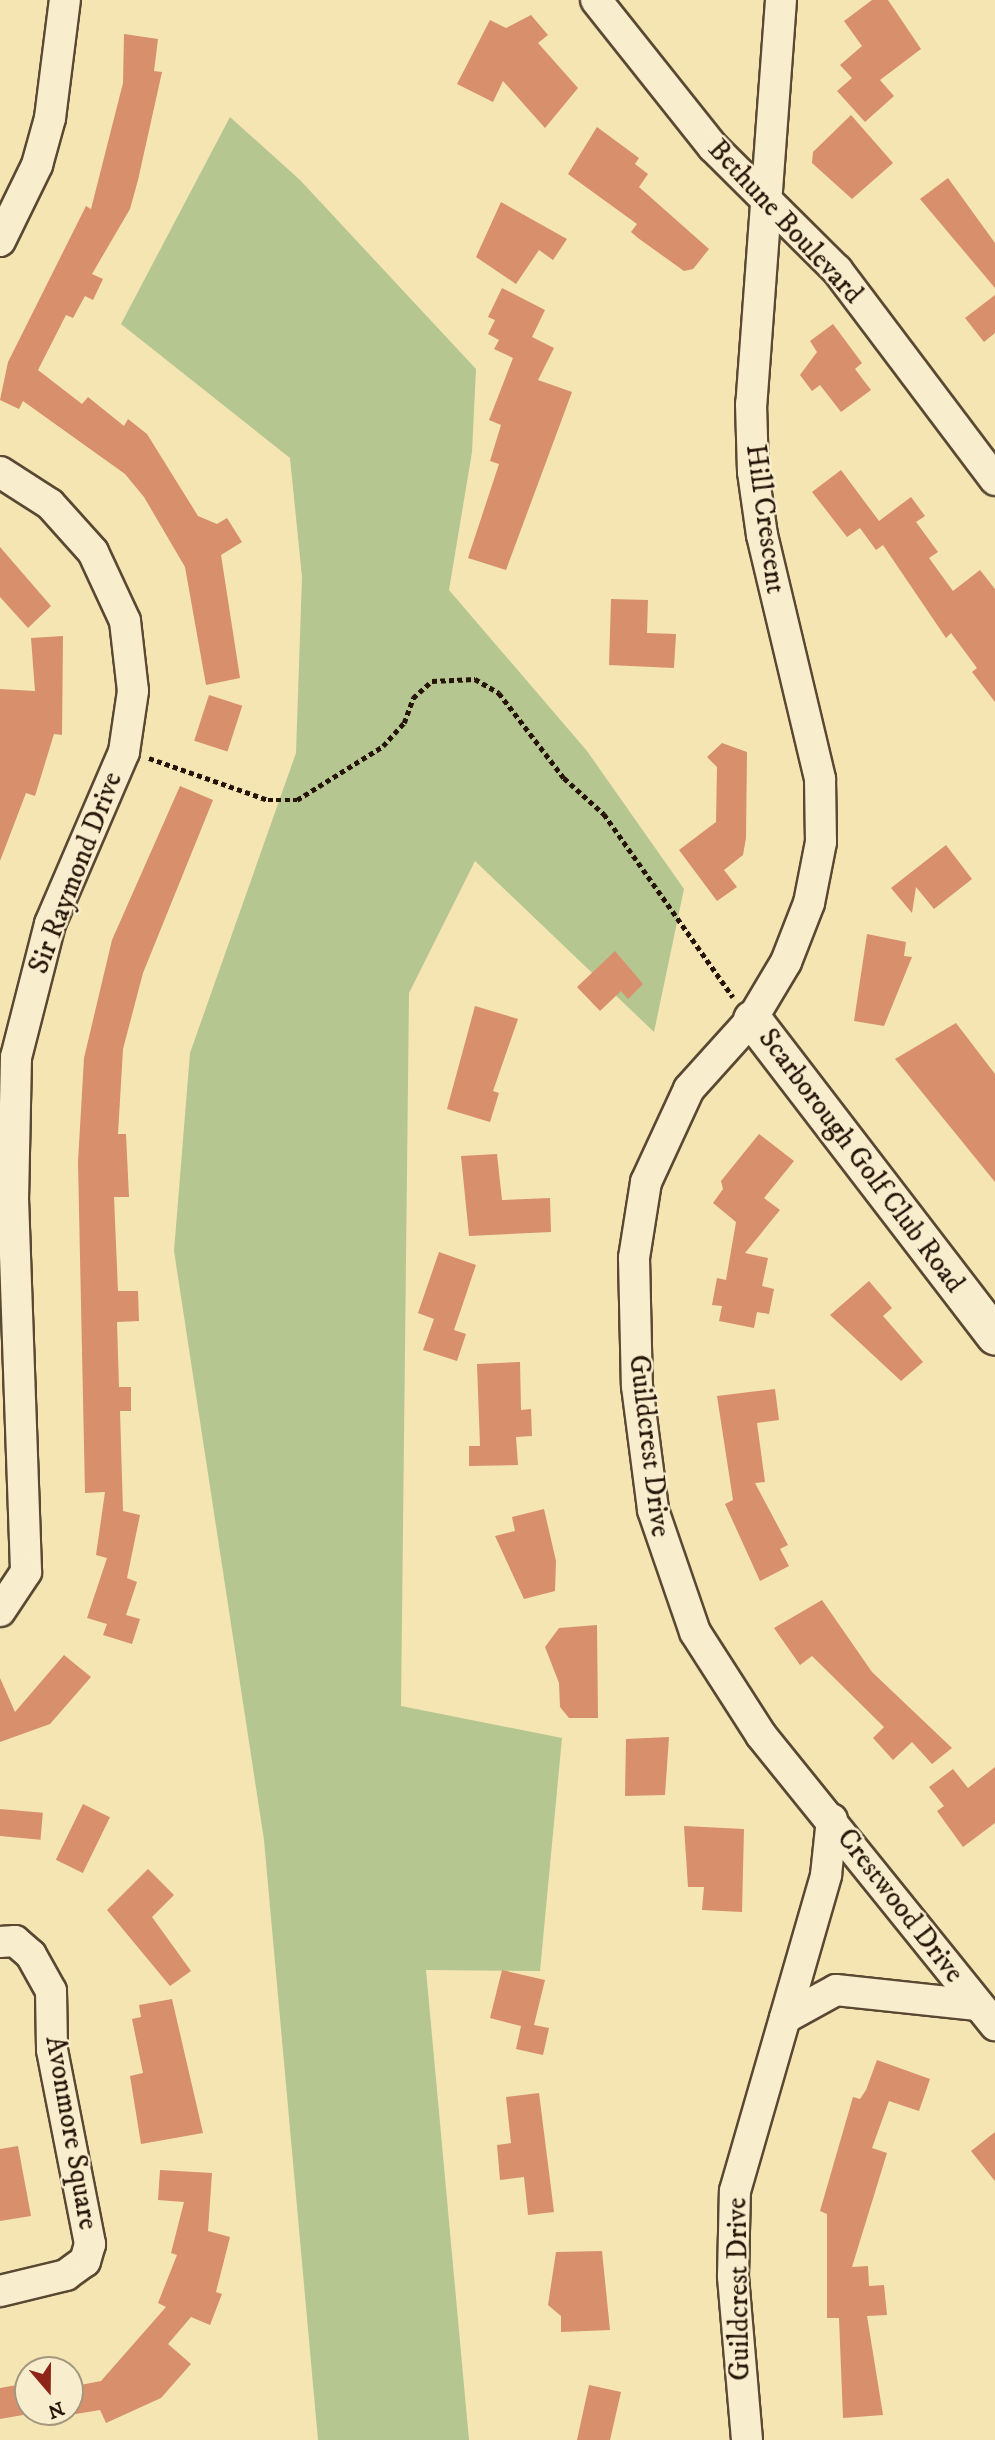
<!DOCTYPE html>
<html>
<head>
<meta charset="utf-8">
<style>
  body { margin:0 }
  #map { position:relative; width:995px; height:2440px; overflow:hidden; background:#f4e5b3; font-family:"IM FELL DW Pica",serif }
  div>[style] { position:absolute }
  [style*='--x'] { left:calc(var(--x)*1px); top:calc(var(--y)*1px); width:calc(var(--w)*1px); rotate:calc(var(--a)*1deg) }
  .green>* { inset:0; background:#b5c691 }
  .building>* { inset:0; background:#d78f6c; transform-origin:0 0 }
  .path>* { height:4.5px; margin-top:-2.25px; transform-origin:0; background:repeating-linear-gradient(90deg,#271408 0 5px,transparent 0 8.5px) }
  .roads { filter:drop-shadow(2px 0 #5a4833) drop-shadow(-2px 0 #5a4833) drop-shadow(0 2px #5a4833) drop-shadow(0 -2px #5a4833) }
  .minor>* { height:30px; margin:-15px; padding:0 15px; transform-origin:15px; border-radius:15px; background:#f8eece }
  .tertiary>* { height:37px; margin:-18.5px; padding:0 18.5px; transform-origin:18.5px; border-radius:18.5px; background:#f8eece }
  span { translate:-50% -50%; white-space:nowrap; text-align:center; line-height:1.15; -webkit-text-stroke:5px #f8eece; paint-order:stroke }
  .street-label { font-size:28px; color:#271408 }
  .north { position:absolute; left:14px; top:2356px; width:70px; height:70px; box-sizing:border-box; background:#f8eece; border:2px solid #a4977f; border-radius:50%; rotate:160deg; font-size:19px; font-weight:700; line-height:28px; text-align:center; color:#271408 }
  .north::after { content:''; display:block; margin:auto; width:24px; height:32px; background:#8f2418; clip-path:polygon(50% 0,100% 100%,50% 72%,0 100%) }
</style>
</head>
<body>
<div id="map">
  <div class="green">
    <div style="clip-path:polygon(230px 117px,300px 180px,476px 369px,472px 452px,449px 590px,587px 751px,684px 889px,654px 1032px,475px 861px,409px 993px,401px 1706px,562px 1738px,540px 1971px,426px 1970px,469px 2440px,318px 2440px,264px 1840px,174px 1251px,190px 1053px,296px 753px,302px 577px,290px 458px,121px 324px)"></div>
  </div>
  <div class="building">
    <div style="clip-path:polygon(872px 0,888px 0,921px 49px,880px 80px,894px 96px,865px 122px,837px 91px,852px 78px,840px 65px,862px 46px,844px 21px)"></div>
    <div style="clip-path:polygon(531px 15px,548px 35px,538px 43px,578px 88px,545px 128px,503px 81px,493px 102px,457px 84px,490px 20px,506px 28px)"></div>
    <div style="clip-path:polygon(124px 34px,158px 39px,154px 71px,162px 72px,138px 180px,130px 209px,92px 274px,103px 279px,93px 300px,85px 296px,73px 318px,66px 315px,38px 370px,82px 404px,88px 397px,124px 426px,128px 419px,147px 434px,198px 516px,217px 524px,227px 518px,242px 542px,221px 555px,240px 678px,206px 685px,185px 567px,144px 497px,125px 474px,23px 401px,19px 409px,0 400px,8px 362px,86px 206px,91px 209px,123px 83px)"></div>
    <div style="clip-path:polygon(851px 115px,893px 163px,852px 199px,812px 163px,813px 152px)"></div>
    <div style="clip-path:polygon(597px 127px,639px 158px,635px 164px,648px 174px,639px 187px,709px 249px,693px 269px,684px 271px,638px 238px,631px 232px,637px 224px,568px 174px)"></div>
    <div style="clip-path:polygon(948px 178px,995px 243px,995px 288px,920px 199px)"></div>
    <div style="clip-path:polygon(501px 202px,567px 239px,553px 260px,539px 250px,516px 284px,476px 257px)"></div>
    <div style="clip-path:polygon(502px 288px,545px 310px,532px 337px,554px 348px,538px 380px,572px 392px,506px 570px,468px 558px,499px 464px,490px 461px,501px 425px,489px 420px,513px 358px,494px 349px,499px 340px,488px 334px,495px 320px,488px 317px)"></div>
    <div style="clip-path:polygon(995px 295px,995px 333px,984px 342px,965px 318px)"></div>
    <div style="clip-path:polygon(833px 324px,862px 363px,855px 369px,871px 390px,841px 412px,820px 385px,812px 391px,800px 375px,817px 352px,810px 341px)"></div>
    <div style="clip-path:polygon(841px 470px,879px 521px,911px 497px,925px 516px,916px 522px,938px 552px,929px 558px,953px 591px,980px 570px,995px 589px,995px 702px,972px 672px,977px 668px,951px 633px,946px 638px,883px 545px,876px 550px,860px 528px,847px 537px,812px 492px)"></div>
    <div style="clip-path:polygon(0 547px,51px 606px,28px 628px,0 597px)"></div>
    <div style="clip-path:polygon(611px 599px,648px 600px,647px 633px,676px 634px,674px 668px,609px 665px)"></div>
    <div style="clip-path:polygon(63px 636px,62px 735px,54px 734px,35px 796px,26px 793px,0 861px,0 689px,35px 691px,31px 638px)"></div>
    <div style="left:209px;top:695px;width:35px;height:48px;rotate:18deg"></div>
    <div style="clip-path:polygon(722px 743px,747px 752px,746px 838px,743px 855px,724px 870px,737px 887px,717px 901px,679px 850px,716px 822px,717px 767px,707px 757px)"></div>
    <div style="clip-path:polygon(180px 786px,213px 800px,143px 973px,123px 1049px,118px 1134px,126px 1134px,129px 1197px,114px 1197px,118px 1291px,138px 1291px,139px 1321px,117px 1322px,119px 1387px,131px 1387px,131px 1411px,120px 1411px,123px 1511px,140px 1515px,127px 1578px,137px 1582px,126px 1615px,140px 1619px,132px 1644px,103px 1635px,107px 1624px,87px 1618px,107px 1558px,96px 1555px,105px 1492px,85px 1493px,78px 1162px,84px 1058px,112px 940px)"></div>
    <div style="clip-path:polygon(946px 845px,972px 879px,934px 909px,916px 887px,912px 913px,891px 888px)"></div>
    <div style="clip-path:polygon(867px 934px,906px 942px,904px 956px,912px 957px,884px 1026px,854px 1021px)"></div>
    <div style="clip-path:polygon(615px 951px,643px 984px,628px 999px,621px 991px,600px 1011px,577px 987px)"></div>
    <div style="clip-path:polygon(475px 1006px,518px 1019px,493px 1091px,499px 1093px,490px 1122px,447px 1109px)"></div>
    <div style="clip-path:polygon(956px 1023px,995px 1074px,995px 1182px,895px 1059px)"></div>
    <div style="clip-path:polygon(759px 1134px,794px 1161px,764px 1198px,780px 1210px,745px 1253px,768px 1258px,762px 1286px,774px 1289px,769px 1314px,757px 1312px,754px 1328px,719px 1321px,722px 1306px,712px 1305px,717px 1278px,726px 1280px,736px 1222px,713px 1203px,723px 1189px,721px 1181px)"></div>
    <div style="clip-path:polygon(497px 1154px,502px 1200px,550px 1198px,551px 1232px,469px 1236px,461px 1156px)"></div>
    <div style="clip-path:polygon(439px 1252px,476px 1265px,454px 1330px,466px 1334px,457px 1361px,423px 1350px,434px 1319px,418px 1313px)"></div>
    <div style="clip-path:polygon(869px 1281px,892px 1308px,883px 1316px,923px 1362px,901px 1381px,830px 1315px)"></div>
    <div style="clip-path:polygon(520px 1362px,521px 1410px,531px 1409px,532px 1436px,516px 1437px,518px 1465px,469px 1466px,469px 1446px,480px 1446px,477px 1364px)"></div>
    <div style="clip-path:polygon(775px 1389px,779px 1420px,757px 1423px,765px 1482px,755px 1483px,788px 1545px,780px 1549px,789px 1566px,760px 1581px,725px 1504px,733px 1500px,717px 1396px)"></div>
    <div style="clip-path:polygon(544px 1509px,556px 1561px,555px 1591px,524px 1599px,495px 1536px,515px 1531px,512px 1517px)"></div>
    <div style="clip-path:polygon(822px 1600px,872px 1672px,952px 1748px,932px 1764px,912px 1742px,893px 1760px,873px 1738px,884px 1727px,812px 1656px,800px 1665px,774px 1628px)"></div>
    <div style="clip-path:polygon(597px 1625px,598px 1718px,569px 1718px,560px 1707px,559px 1683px,545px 1647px,559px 1628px)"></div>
    <div style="clip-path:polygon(64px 1655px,91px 1677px,50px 1724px,0 1742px,0 1678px,15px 1712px)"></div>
    <div style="clip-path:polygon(669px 1737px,665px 1795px,625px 1796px,626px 1739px)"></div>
    <div style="clip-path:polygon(995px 1767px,995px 1823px,963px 1847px,937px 1811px,944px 1806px,929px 1787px,953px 1769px,968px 1788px)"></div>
    <div style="left:83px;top:1804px;width:30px;height:62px;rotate:26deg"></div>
    <div style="left:0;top:1809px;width:43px;height:27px;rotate:5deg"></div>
    <div style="clip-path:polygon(684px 1826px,744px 1829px,742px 1912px,702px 1910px,704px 1887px,688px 1887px)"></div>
    <div style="clip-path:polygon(148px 1869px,174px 1895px,152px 1917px,191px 1971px,170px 1986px,107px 1910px)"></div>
    <div style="clip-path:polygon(502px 1970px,545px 1980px,534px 2025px,549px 2028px,543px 2055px,516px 2049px,521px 2026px,490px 2018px)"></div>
    <div style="clip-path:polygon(172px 1999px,203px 2133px,141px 2144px,130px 2076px,143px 2073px,132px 2019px,141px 2017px,139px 2005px)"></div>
    <div style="clip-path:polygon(877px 2060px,930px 2079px,919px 2111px,889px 2101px,872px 2148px,887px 2153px,852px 2267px,868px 2266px,869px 2286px,884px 2285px,887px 2315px,867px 2316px,883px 2415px,843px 2418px,839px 2318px,827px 2318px,827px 2214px,820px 2211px,853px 2097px,860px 2099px,866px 2090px)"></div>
    <div style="clip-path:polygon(539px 2093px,554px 2212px,528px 2215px,524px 2177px,500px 2180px,497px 2145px,511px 2143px,506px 2097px)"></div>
    <div style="clip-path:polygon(995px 2132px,995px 2181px,971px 2151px)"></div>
    <div style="clip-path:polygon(18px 2146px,31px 2216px,0 2221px,0 2149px)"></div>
    <div style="clip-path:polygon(160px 2170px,212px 2173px,208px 2231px,230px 2237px,216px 2292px,222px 2294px,210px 2325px,191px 2317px,168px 2344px,191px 2364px,161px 2398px,106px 2423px,100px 2410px,70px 2415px,70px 2387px,101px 2381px,166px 2307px,158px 2303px,177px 2255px,171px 2253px,184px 2202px,158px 2200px)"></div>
    <div style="clip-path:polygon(602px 2251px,610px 2330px,561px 2332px,561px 2316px,548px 2305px,556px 2252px)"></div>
    <div style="clip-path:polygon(17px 2385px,23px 2415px,0 2419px,0 2388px)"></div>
    <div style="clip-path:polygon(589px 2385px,621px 2392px,610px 2440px,577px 2440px)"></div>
  </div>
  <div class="path">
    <div style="--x:149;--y:758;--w:126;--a:19.4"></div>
    <div style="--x:268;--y:800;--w:29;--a:0"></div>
    <div style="--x:297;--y:800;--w:102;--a:-32.1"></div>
    <div style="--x:383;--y:746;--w:31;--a:-48"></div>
    <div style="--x:404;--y:723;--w:27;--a:-70"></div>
    <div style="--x:413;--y:698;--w:25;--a:-42"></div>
    <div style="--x:432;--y:681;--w:43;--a:-2.7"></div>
    <div style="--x:475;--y:679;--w:28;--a:30"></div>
    <div style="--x:499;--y:693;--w:107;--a:52.6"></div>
    <div style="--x:564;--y:778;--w:54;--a:42"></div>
    <div style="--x:604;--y:814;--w:224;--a:54.8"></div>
  </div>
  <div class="roads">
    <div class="minor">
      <div style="--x:596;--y:0;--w:188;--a:51.5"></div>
      <div style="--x:713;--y:147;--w:175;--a:44.8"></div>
      <div style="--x:837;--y:270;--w:263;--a:53"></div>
      <div style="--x:781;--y:0;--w:405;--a:94.2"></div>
      <div style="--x:751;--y:404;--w:68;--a:88.3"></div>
      <div style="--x:753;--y:472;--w:64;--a:81.9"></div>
      <div style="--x:762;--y:535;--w:251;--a:76.6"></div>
      <div style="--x:820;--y:779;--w:63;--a:89.1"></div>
      <div style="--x:821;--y:842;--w:62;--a:101.1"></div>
      <div style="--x:809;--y:903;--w:63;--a:111.3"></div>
      <div style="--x:786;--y:962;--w:66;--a:120.8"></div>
      <div style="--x:752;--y:1019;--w:94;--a:132"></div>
      <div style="--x:689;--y:1089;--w:102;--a:114.8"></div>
      <div style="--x:646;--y:1182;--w:77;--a:99"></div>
      <div style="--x:634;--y:1258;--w:128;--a:88.7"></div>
      <div style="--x:637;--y:1386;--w:125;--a:82.6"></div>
      <div style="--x:653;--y:1510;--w:129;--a:71"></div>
      <div style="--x:695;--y:1632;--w:122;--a:57.3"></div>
      <div style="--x:761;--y:1735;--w:373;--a:51.1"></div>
      <div style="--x:0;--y:241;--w:85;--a:-64"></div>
      <div style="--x:37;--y:165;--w:49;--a:-74.5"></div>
      <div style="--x:50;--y:118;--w:119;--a:-82.8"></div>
      <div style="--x:0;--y:472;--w:59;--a:32.6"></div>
      <div style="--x:50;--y:504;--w:64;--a:48.1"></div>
      <div style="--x:93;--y:552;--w:76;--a:65.1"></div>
      <div style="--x:125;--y:621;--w:70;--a:83.5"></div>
      <div style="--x:133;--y:691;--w:62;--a:98.4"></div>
      <div style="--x:124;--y:752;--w:187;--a:113.3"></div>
      <div style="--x:50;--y:924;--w:137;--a:104.3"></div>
      <div style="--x:16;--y:1057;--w:141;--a:91.2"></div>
      <div style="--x:13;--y:1198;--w:374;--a:88"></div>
      <div style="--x:26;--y:1572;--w:47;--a:123.7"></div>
      <div style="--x:0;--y:1942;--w:15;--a:-4"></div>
      <div style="--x:15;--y:1941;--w:21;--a:41"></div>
      <div style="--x:31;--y:1955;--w:41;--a:60.9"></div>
      <div style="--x:51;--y:1991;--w:59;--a:89"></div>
      <div style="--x:52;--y:2050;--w:198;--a:78.9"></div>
      <div style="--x:90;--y:2244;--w:18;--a:106"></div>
      <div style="--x:85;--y:2261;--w:24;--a:144"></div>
      <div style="--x:66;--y:2275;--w:68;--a:166.4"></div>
      <div style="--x:785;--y:2018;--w:58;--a:-28.8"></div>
      <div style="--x:836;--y:1990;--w:142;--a:6.1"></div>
      <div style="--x:747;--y:2440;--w:165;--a:-94.9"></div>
      <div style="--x:733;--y:2276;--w:85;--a:-88.7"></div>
      <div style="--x:735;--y:2191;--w:329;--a:-73.9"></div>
      <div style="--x:826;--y:1875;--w:56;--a:-83.9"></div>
    </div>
    <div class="tertiary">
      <div style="--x:752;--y:1019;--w:399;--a:52.5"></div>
    </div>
  </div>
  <div class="street-label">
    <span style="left:785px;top:222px;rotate:47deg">Bethune Boulevard</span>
    <span style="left:765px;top:519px;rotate:82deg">Hill Crescent</span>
    <span style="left:76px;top:873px;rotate:-69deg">Sir Raymond Drive</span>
    <span style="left:861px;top:1161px;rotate:53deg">Scarborough Golf Club Road</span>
    <span style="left:649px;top:1446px;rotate:83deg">Guildcrest Drive</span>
    <span style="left:900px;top:1906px;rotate:52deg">Crestwood Drive</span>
    <span style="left:71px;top:2133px;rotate:80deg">Avonmore Square</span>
    <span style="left:739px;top:2289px;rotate:-91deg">Guildcrest Drive</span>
  </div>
  <div class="north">N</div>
</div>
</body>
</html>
